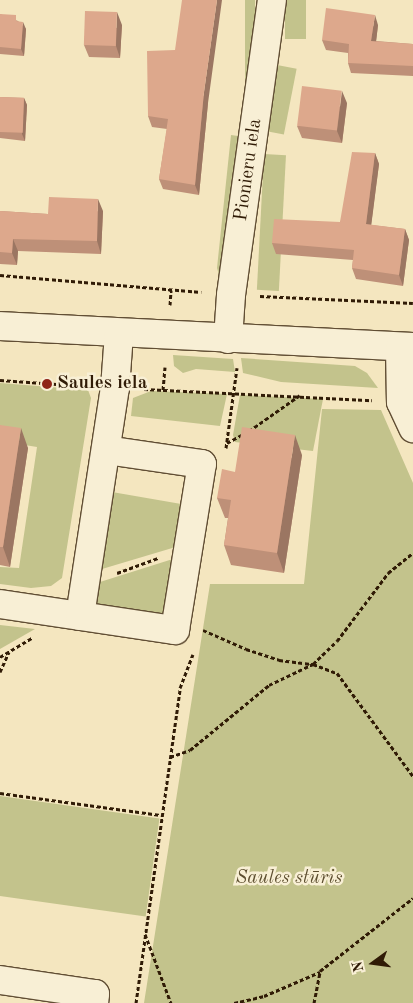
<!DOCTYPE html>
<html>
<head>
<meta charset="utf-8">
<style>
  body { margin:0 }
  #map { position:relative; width:413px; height:1003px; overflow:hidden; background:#f4e6bf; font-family:"Old Standard TT",serif }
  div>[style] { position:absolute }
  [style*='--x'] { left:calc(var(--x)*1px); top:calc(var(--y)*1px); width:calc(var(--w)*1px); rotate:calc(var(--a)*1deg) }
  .green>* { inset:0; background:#c3c38c; transform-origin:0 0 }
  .path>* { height:3px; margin-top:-1.5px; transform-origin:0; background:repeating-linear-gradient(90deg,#301b06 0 4px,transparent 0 6.5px) }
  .roads { filter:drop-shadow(1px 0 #614e34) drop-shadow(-1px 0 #614e34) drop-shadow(0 1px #614e34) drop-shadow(0 -1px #614e34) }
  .minor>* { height:28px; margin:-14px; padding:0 14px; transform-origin:14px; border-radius:14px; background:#f8efd5 }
  .wall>* { inset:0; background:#be9078 }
  .shaded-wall>* { inset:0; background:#9b7662 }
  .building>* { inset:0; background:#dda88c; transform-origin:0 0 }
  .dots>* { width:14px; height:14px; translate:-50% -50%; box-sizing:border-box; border:2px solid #f8efd5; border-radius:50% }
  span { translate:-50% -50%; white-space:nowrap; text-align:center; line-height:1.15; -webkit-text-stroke:5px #f8efd5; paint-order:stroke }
  .street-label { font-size:19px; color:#301b06 }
  .poi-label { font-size:19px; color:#301b06; font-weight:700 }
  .left { translate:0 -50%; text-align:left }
  .park-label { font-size:19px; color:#5c4d2e; font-style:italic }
  .north { position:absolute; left:348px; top:938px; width:50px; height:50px; -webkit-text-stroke:4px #f8efd5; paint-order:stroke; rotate:256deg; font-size:14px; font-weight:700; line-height:20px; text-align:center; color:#301b06 }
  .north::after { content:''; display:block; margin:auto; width:18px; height:22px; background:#301b06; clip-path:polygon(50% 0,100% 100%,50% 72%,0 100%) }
</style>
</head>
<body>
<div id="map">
  <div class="green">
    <div style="left:245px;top:0;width:10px;height:102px"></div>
    <div style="left:285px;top:0;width:21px;height:39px"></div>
    <div style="left:277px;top:65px;width:20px;height:67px;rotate:11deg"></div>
    <div style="clip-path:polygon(231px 135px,238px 136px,219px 275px,217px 268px)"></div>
    <div style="left:264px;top:154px;width:22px;height:136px;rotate:3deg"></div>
    <div style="clip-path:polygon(173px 355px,233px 359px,235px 372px,196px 369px,183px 373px,174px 366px)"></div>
    <div style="clip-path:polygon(241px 358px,355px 366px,367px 373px,378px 388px,281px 382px,243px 373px)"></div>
    <div style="clip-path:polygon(0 383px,88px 390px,91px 398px,62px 578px,51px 586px,31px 588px,0 584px,0 567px,19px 568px,37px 447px,0 441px)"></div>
    <div style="clip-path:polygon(151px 391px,227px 394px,220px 426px,131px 416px,133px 398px)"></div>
    <div style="clip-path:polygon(240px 395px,323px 399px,313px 451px,235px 442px,233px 435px)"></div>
    <div style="clip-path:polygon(322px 409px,381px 410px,413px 483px,413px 1003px,144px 1003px,210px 584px,304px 584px)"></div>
    <div style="clip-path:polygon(112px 492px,187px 505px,179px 546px,102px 569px)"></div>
    <div style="clip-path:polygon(176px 558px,165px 614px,158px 617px,97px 607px,97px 585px,100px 582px)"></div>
    <div style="clip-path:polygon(0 625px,35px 629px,0 649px)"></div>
    <div style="left:0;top:796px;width:161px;height:99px;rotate:8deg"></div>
  </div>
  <div class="path">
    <div style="--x:0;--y:275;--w:202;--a:4.8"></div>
    <div style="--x:260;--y:296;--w:153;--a:2.6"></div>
    <div style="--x:170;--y:305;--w:15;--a:-86"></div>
    <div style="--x:0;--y:380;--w:85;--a:4"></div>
    <div style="--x:144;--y:389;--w:228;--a:2.8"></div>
    <div style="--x:163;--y:390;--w:23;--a:-85"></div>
    <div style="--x:249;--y:431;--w:62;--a:-35.2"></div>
    <div style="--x:227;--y:443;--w:18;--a:-29"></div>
    <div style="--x:226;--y:448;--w:81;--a:-82.2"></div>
    <div style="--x:117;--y:573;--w:44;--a:-20.1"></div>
    <div style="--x:203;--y:630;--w:47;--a:23.8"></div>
    <div style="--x:246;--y:649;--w:35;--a:18"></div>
    <div style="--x:279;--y:660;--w:34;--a:7"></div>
    <div style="--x:313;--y:664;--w:26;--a:21"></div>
    <div style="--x:337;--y:673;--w:128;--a:53.6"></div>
    <div style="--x:0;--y:657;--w:37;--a:-31"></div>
    <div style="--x:0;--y:672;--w:22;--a:-66"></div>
    <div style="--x:170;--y:757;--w:21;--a:-19"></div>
    <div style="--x:190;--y:750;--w:102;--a:-39.4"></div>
    <div style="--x:269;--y:685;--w:49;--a:-25.5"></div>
    <div style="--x:313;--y:664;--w:33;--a:-44"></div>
    <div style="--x:337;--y:641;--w:85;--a:-53.1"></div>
    <div style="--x:388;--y:573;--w:32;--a:-39"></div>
    <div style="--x:0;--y:793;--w:162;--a:7.8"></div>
    <div style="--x:145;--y:934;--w:74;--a:69.4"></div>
    <div style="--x:136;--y:1003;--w:318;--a:-82"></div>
    <div style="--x:180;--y:688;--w:36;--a:-69"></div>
    <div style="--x:234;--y:1003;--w:31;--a:-13"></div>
    <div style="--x:264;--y:996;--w:61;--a:-23.2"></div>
    <div style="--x:314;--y:1003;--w:33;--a:-79"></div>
    <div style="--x:320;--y:971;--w:118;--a:-38.1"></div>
  </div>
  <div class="roads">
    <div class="minor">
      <div style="--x:0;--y:326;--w:414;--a:2.9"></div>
      <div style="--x:228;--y:339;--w:44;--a:-86.1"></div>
      <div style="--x:231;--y:295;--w:298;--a:-82.1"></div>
      <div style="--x:400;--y:347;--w:55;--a:89"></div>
      <div style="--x:401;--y:402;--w:29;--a:65"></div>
      <div style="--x:0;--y:604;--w:177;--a:8.5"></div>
      <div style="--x:175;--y:630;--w:168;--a:-80.8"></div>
      <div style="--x:202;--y:464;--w:97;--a:-171.7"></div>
      <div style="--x:80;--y:616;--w:231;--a:-81.3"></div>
      <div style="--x:115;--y:388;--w:54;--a:-85.8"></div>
      <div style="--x:0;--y:980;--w:96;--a:8.4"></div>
      <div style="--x:95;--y:994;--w:9;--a:96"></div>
    </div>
  </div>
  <div class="wall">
    <div style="clip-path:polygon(0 14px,18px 21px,26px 29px,24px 56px,0 54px)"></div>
    <div style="clip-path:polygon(122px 25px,120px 58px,89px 57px,84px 45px)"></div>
    <div style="clip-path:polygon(378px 25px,376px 41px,413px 44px,413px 76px,351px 73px,348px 63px,348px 53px,326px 50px,322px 40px)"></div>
    <div style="clip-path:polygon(175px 50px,208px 103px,199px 195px,163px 189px,159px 179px,167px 129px,152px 127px,148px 116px)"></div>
    <div style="clip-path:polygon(0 97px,24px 98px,27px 105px,25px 141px,0 138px)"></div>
    <div style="clip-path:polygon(347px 103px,342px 143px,302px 138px,297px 126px)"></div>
    <div style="clip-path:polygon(375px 153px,379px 164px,371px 225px,405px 229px,409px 240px,403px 286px,356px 279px,352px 268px,353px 260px,276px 254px,272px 243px,340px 222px)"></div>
    <div style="clip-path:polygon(0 211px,48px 214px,103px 211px,101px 254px,18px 251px,17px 265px,0 264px)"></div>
    <div style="clip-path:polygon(0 425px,28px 448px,10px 567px,0 565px)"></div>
    <div style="clip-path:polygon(302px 455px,284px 573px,231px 565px,224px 545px,228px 518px,225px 518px,217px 498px,235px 472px)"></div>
  </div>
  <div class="shaded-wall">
    <div style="clip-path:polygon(217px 0,222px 0,208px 103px,199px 195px,195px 185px,204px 92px)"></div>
    <div style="clip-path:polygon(117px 12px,122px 25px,120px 58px,116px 46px)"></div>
    <div style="clip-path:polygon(375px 15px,378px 25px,375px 51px,371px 41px)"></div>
    <div style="clip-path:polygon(23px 22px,26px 29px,24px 56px,21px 49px)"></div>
    <div style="clip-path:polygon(342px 91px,347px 103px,342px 143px,337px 131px)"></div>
    <div style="clip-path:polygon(24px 98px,27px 105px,25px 141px,22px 134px)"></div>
    <div style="clip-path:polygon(375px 153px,379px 164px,370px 235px,366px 224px)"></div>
    <div style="clip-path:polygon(98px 199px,103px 211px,101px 254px,97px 241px)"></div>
    <div style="clip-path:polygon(405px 229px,409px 240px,403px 286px,399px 275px)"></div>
    <div style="clip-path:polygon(13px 239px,18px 251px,17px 265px,12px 253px)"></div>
    <div style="clip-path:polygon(21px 428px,28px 448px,10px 567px,3px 547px)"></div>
    <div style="clip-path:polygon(295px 435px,302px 455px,284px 573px,277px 553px)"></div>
  </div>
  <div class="building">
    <div style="clip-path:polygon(182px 0,217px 0,204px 92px,195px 185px,159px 179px,168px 119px,148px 116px,147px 51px,175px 50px)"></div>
    <div style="clip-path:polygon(326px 8px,375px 15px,371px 41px,413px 44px,413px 66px,348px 63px,349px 44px,322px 40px)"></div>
    <div style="left:85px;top:11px;width:32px;height:34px;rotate:2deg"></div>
    <div style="clip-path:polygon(0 14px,16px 15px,16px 21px,23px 22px,21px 49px,0 47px)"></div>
    <div style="left:302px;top:86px;width:40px;height:40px;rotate:7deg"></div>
    <div style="left:0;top:97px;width:24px;height:35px;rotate:2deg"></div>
    <div style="clip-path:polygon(352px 152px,375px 153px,366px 224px,405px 229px,399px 275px,352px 268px,354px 250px,272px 243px,274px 219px,340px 222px)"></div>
    <div style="clip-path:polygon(49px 197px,98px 199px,97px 241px,13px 239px,12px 253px,0 252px,0 211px,48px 214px)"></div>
    <div style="clip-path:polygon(0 425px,21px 428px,3px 547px,0 547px)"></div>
    <div style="clip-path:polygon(242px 427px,295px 435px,277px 553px,224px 545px,231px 500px,217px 498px,222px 469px,235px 472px)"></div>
  </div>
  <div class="dots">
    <div style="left:47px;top:384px;background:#8f2418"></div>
  </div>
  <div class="street-label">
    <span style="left:249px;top:170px;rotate:-82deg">Pionieru iela</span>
  </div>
  <div class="poi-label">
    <span class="left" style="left:57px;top:384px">Saules iela</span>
  </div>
  <div class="park-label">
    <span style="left:289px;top:879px">Saules stūris</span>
  </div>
  <div class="north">N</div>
</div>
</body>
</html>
